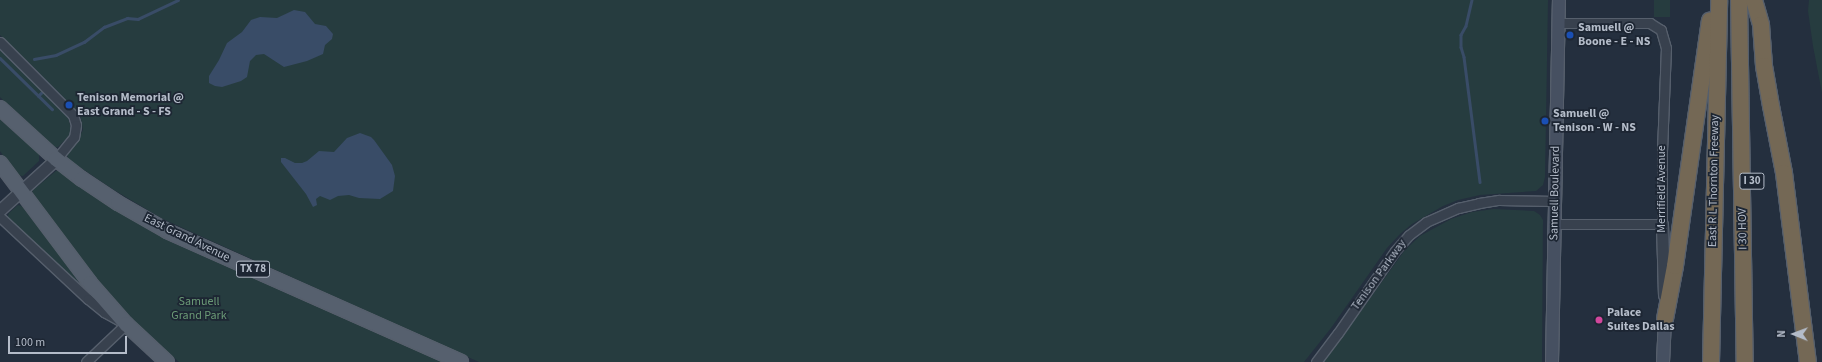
<!DOCTYPE html>
<html>
<head>
<meta charset="utf-8">
<style>
  body { margin:0 }
  #map { position:relative; width:1822px; height:362px; overflow:hidden; background:#242f3e; font-family:"Source Sans 3",sans-serif }
  div>[style] { position:absolute }
  [style*='--x'] { left:calc(var(--x)*1px); top:calc(var(--y)*1px); width:calc(var(--w)*1px); rotate:calc(var(--a)*1deg) }
  .green>* { inset:0; background:#263c3f; transform-origin:0 0 }
  .water>* { inset:0; background:#394c67 }
  .stream>* { height:2.5px; margin:-1.25px; padding:0 1.25px; transform-origin:1.25px; border-radius:1.25px; background:#394c67 }
  .roads { filter:drop-shadow(1px 0 #565f6c) drop-shadow(-1px 0 #565f6c) drop-shadow(0 1px #565f6c) drop-shadow(0 -1px #565f6c) }
  .minor>* { height:9px; margin:-4.5px; padding:0 4.5px; transform-origin:4.5px; border-radius:4.5px; background:#38414e }
  .tertiary>* { height:11px; margin:-5.5px; padding:0 5.5px; transform-origin:5.5px; border-radius:5.5px; background:#38414e }
  .secondary>* { height:12px; margin:-6px; padding:0 6px; transform-origin:6px; border-radius:6px; background:#465061 }
  .primary>* { height:14px; margin:-7px; padding:0 7px; transform-origin:7px; border-radius:7px; background:#56606e }
  .motorway>* { height:16px; margin:-8px; padding:0 8px; transform-origin:8px; border-radius:8px; background:#746855 }
  .dots>* { width:11px; height:11px; translate:-50% -50%; box-sizing:border-box; border:2px solid #1d2633; border-radius:50% }
  span { translate:-50% -50%; white-space:nowrap; text-align:center; line-height:1.15; -webkit-text-stroke:3.5px #1d2633; paint-order:stroke }
  .shield-label span { padding:1px 3px; background:#1d2633; border:1px solid; border-radius:3px; -webkit-text-stroke-width:0 }
  .shield-label { font-size:11px; color:#b4bcc9; font-weight:700 }
  .poi-label { font-size:12px; color:#b4bcc9; font-weight:700 }
  .left { translate:0 -50%; text-align:left }
  .street-label { font-size:12px; color:#b4bcc9 }
  .park-label { font-size:12px; color:#6b9a76 }
  .north { position:absolute; left:1774px; top:314px; width:40px; height:40px; -webkit-text-stroke:3px #1d2633; paint-order:stroke; rotate:271deg; font-size:11px; font-weight:700; line-height:16px; text-align:center; color:#b4bcc9 }
  .north::after { content:''; display:block; margin:auto; width:14px; height:18px; background:#b4bcc9; clip-path:polygon(50% 0,100% 100%,50% 72%,0 100%) }
  .scale { position:absolute; left:8px; top:336px; width:119px; height:18px; box-sizing:border-box; border:2px solid #b4bcc9; border-top:0; padding-left:5px; font-size:12px; line-height:14px; white-space:nowrap; color:#b4bcc9; -webkit-text-stroke:3px #1d2633; paint-order:stroke }
</style>
</head>
<body>
<div id="map">
  <div class="green">
    <div style="clip-path:polygon(0 0,1548px 0,1545px 177px,1543px 185px,1536px 191px,1480px 195px,1458px 200px,1443px 206px,1412px 224px,1400px 234px,1387px 248px,1331px 328px,1304px 362px,479px 362px,163px 219px,114px 190px,72px 162px,68px 159px,67px 154px,75px 145px,83px 130px,80px 114px,0 35px)"></div>
    <div style="left:1654px;top:0;width:16px;height:17px"></div>
    <div style="clip-path:polygon(1809px 0,1822px 0,1822px 93px,1813px 46px,1808px 11px)"></div>
    <div style="clip-path:polygon(0 50px,68px 117px,71px 128px,70px 133px,68px 137px,58px 147px,51px 147px,0 97px)"></div>
    <div style="clip-path:polygon(0 118px,39px 154px,39px 161px,23px 176px,17px 175px,0 151px)"></div>
    <div style="clip-path:polygon(56px 171px,59px 171px,448px 362px,179px 362px,123px 311px,103px 289px,34px 196px,32px 191px)"></div>
    <div style="clip-path:polygon(18px 205px,25px 207px,83px 288px,7px 218px,9px 213px)"></div>
    <div style="clip-path:polygon(1494px 209px,1534px 211px,1540px 215px,1543px 220px,1542px 362px,1324px 362px,1405px 250px,1420px 236px,1451px 219px,1472px 212px)"></div>
  </div>
  <div class="water">
    <div style="clip-path:polygon(294px 10px,305px 12px,315px 24px,326px 26px,333px 34px,332px 39px,325px 45px,323px 54px,307px 61px,284px 67px,264px 54px,256px 55px,250px 61px,247px 77px,241px 81px,222px 87px,215px 86px,209px 83px,209px 76px,219px 60px,227px 43px,242px 32px,251px 20px,260px 17px,277px 18px)"></div>
    <div style="clip-path:polygon(360px 133px,371px 137px,374px 140px,392px 165px,395px 176px,393px 191px,380px 199px,359px 198px,349px 195px,338px 196px,330px 200px,320px 196px,316px 199px,317px 205px,313px 207px,306px 194px,281px 162px,281px 158px,285px 158px,295px 163px,302px 163px,307px 161px,319px 151px,334px 152px,347px 138px)"></div>
  </div>
  <div class="stream">
    <div style="--x:1472;--y:0;--w:27;--a:103"></div>
    <div style="--x:1466;--y:26;--w:10;--a:119"></div>
    <div style="--x:1461;--y:35;--w:12;--a:90"></div>
    <div style="--x:1461;--y:47;--w:10;--a:73"></div>
    <div style="--x:1464;--y:57;--w:126;--a:82.7"></div>
    <div style="--x:0;--y:58;--w:73;--a:44.4"></div>
    <div style="--x:34;--y:59;--w:22;--a:-10"></div>
    <div style="--x:56;--y:55;--w:31;--a:-25"></div>
    <div style="--x:84;--y:42;--w:25;--a:-37"></div>
    <div style="--x:104;--y:27;--w:25;--a:-21"></div>
    <div style="--x:127;--y:18;--w:11;--a:5"></div>
    <div style="--x:138;--y:19;--w:44;--a:-25.4"></div>
    <div style="--x:38;--y:96;--w:7;--a:-45"></div>
  </div>
  <div class="roads">
    <div class="minor">
      <div style="--x:0;--y:42;--w:103;--a:45"></div>
      <div style="--x:73;--y:115;--w:10;--a:73"></div>
      <div style="--x:76;--y:125;--w:12;--a:99"></div>
      <div style="--x:74;--y:137;--w:28;--a:129"></div>
      <div style="--x:0;--y:217;--w:120;--a:43"></div>
      <div style="--x:88;--y:299;--w:21;--a:39"></div>
      <div style="--x:104;--y:312;--w:25;--a:29"></div>
      <div style="--x:126;--y:324;--w:55;--a:136.5"></div>
      <div style="--x:1554;--y:224;--w:108;--a:0"></div>
      <div style="--x:1662;--y:224;--w:73;--a:-90"></div>
      <div style="--x:1662;--y:151;--w:103;--a:-87.8"></div>
      <div style="--x:1666;--y:48;--w:19;--a:-106"></div>
      <div style="--x:1661;--y:30;--w:13;--a:-148"></div>
      <div style="--x:1650;--y:23;--w:92;--a:180"></div>
      <div style="--x:1316;--y:362;--w:36;--a:-53"></div>
      <div style="--x:1338;--y:333;--w:100;--a:-55.2"></div>
      <div style="--x:1395;--y:251;--w:21;--a:-49"></div>
      <div style="--x:1409;--y:235;--w:21;--a:-37"></div>
      <div style="--x:1426;--y:222;--w:35;--a:-24"></div>
      <div style="--x:1458;--y:208;--w:22;--a:-13"></div>
      <div style="--x:1479;--y:203;--w:20;--a:-9"></div>
      <div style="--x:1499;--y:200;--w:56;--a:1"></div>
    </div>
    <div class="tertiary">
      <div style="--x:0;--y:210;--w:76;--a:-42.3"></div>
      <div style="--x:1662;--y:224;--w:71;--a:88.4"></div>
    </div>
    <div class="secondary">
      <div style="--x:1552;--y:362;--w:362;--a:-88.9"></div>
      <div style="--x:1663;--y:362;--w:43;--a:-87.3"></div>
    </div>
    <div class="primary">
      <div style="--x:0;--y:108;--w:76;--a:42.3"></div>
      <div style="--x:56;--y:159;--w:33;--a:38"></div>
      <div style="--x:82;--y:179;--w:43;--a:33.7"></div>
      <div style="--x:118;--y:203;--w:56;--a:29.7"></div>
      <div style="--x:167;--y:231;--w:322;--a:24"></div>
      <div style="--x:0;--y:163;--w:150;--a:53.1"></div>
      <div style="--x:90;--y:283;--w:55;--a:48.7"></div>
      <div style="--x:126;--y:324;--w:56;--a:42.8"></div>
    </div>
    <div class="motorway">
      <div style="--x:1739;--y:0;--w:362;--a:89.1"></div>
      <div style="--x:1754;--y:0;--w:26;--a:74"></div>
      <div style="--x:1761;--y:25;--w:41;--a:85.8"></div>
      <div style="--x:1764;--y:66;--w:41;--a:80.1"></div>
      <div style="--x:1771;--y:106;--w:68;--a:79"></div>
      <div style="--x:1784;--y:173;--w:191;--a:82.8"></div>
      <div style="--x:1665;--y:319;--w:54;--a:-79.3"></div>
      <div style="--x:1675;--y:266;--w:248;--a:-81.9"></div>
      <div style="--x:1711;--y:362;--w:362;--a:-88.7"></div>
    </div>
  </div>
  <div class="dots">
    <div style="left:1570px;top:35px;background:#1a4fb4"></div>
    <div style="left:69px;top:105px;background:#1a4fb4"></div>
    <div style="left:1545px;top:121px;background:#1a4fb4"></div>
    <div style="left:1599px;top:320px;background:#d1479c"></div>
  </div>
  <div class="shield-label">
    <span style="left:1752px;top:181px">I 30</span>
    <span style="left:253px;top:269px">TX 78</span>
  </div>
  <div class="poi-label">
    <span class="left" style="left:1578px;top:35px">Samuell @<br>Boone - E - NS</span>
    <span class="left" style="left:77px;top:105px">Tenison Memorial @<br>East Grand - S - FS</span>
    <span class="left" style="left:1553px;top:121px">Samuell @<br>Tenison - W - NS</span>
    <span class="left" style="left:1607px;top:320px">Palace<br>Suites Dallas</span>
  </div>
  <div class="street-label">
    <span style="left:1714px;top:181px;rotate:-89deg">East R L Thornton Freeway</span>
    <span style="left:1662px;top:189px;rotate:-90deg">Merrifield Avenue</span>
    <span style="left:1555px;top:193px;rotate:-89deg">Samuell Boulevard</span>
    <span style="left:1743px;top:229px;rotate:-91deg">I 30 HOV</span>
    <span style="left:187px;top:238px;rotate:26deg">East Grand Avenue</span>
    <span style="left:1379px;top:275px;rotate:-54deg">Tenison Parkway</span>
  </div>
  <div class="park-label">
    <span style="left:199px;top:309px">Samuell<br>Grand Park</span>
  </div>
  <div class="north">N</div>
  <div class="scale">100 m</div>
</div>
</body>
</html>
